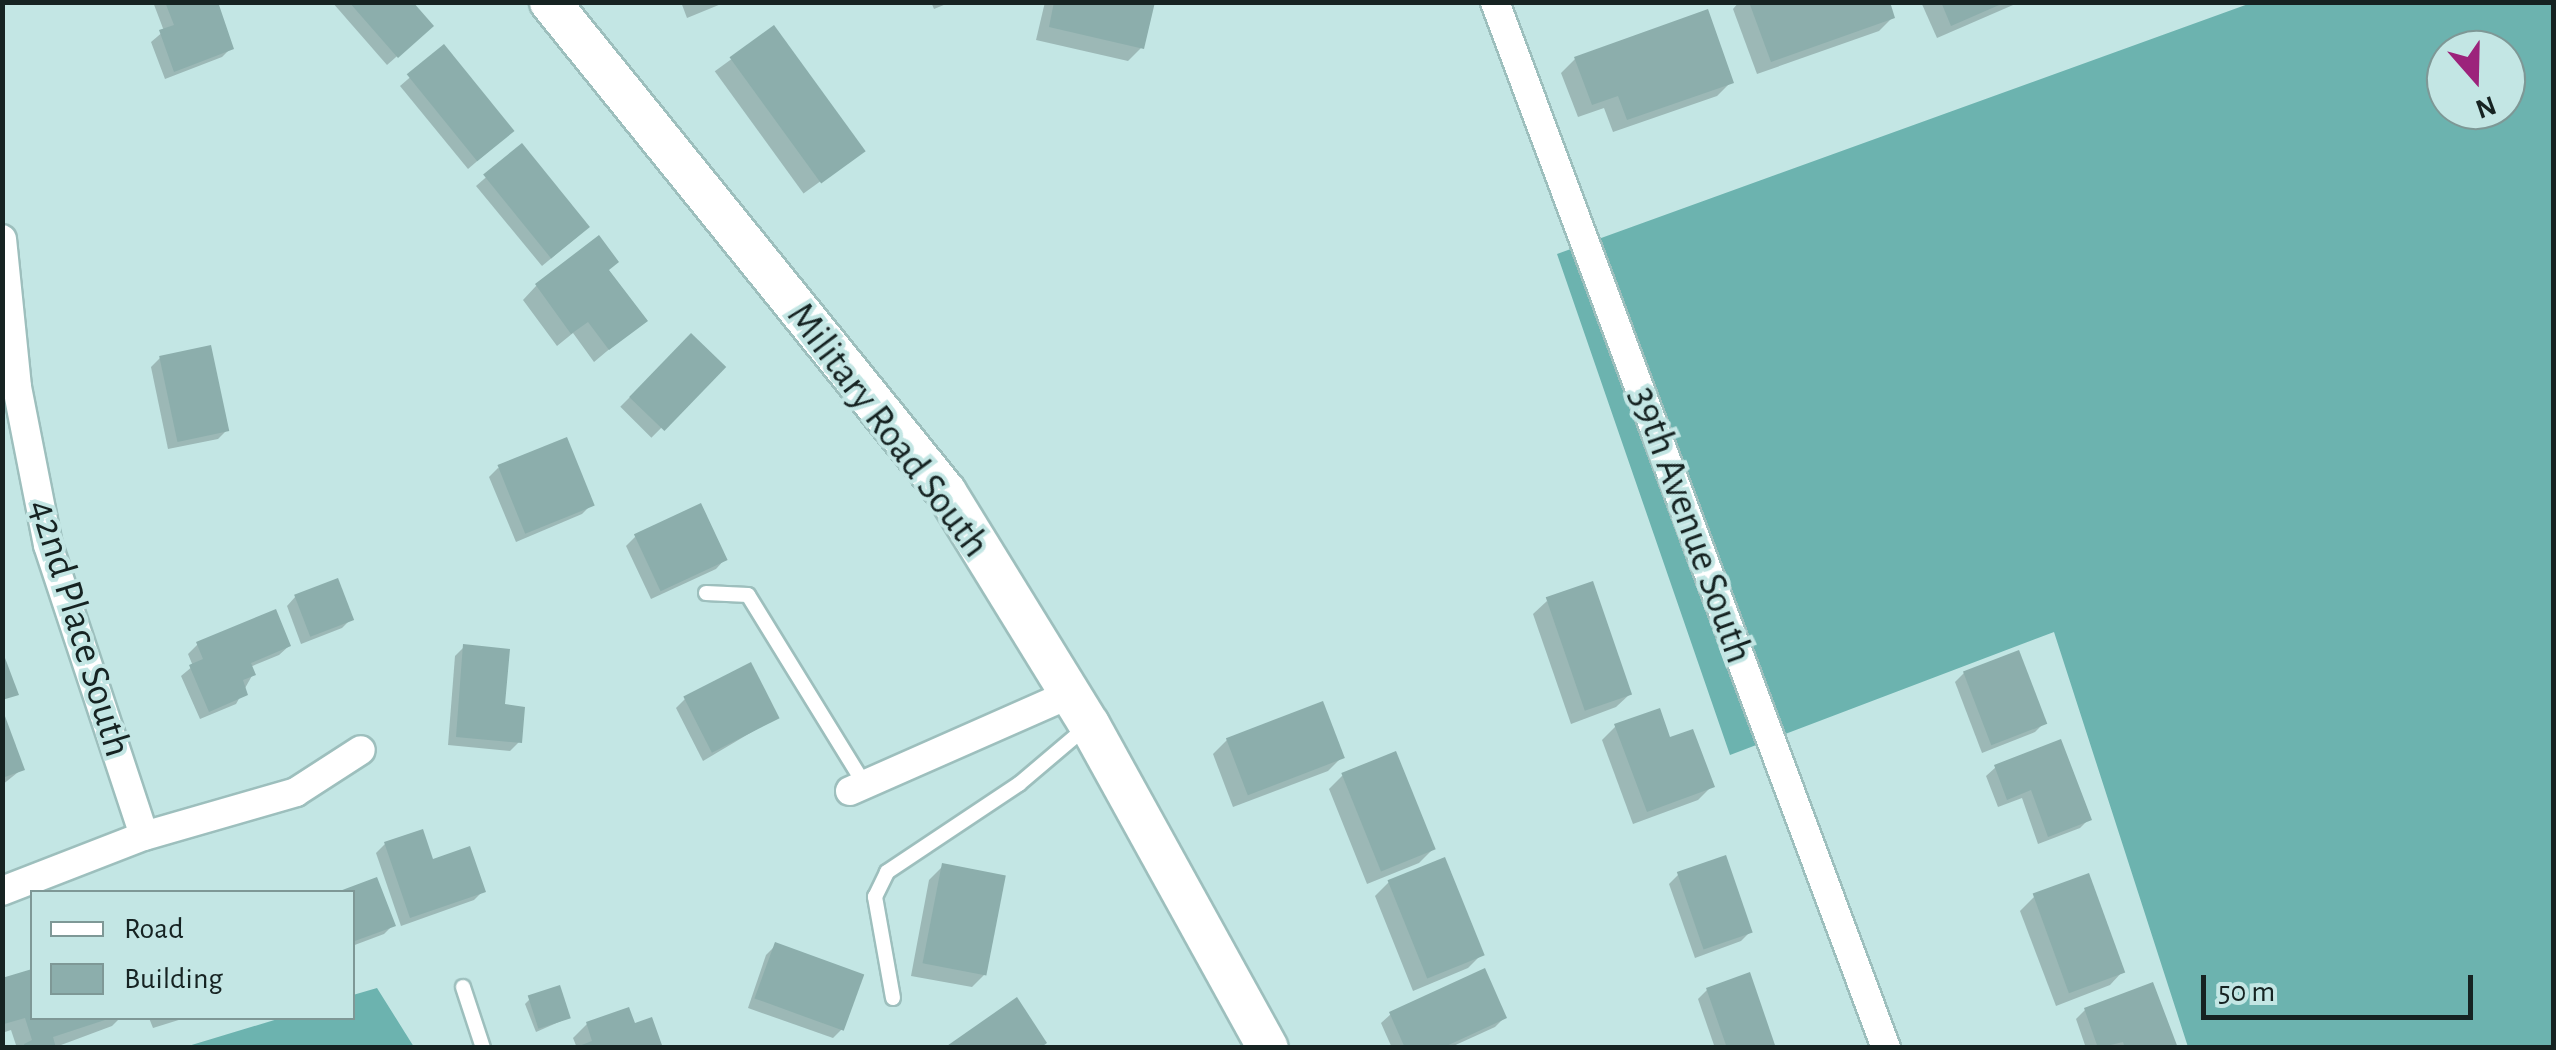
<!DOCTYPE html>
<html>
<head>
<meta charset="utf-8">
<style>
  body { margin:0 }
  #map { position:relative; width:2556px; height:1050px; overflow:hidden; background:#c3e6e4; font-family:"Alegreya Sans",sans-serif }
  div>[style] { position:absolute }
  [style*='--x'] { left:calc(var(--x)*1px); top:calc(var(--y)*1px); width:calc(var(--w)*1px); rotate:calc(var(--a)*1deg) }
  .forest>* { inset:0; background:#6cb3af }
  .shadow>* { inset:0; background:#0003; transform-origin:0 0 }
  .building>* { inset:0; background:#8caeac; transform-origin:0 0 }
  .roads { filter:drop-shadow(2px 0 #9dbfbd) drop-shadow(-2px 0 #9dbfbd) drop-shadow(0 2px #9dbfbd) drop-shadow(0 -2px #9dbfbd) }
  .lane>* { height:14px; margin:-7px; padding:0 7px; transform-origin:7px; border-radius:7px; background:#fff }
  .street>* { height:28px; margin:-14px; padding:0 14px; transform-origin:14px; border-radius:14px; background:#fff }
  .secondary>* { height:40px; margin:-20px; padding:0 20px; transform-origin:20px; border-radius:20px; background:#fff }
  span { translate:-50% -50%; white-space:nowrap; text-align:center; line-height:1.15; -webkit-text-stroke:8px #c3e6e4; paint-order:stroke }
  .street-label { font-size:40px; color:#162322 }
  .frame { position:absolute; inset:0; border:5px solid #162322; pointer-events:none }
  .legend { position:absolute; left:30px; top:890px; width:325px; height:130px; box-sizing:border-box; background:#c3e6e4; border:2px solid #7e9896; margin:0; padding:12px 18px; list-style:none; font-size:30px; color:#162322 }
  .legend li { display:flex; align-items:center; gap:20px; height:50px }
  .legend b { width:50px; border:2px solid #7e9896 }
  .north { position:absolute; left:2426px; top:30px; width:100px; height:100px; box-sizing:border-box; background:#c3e6e4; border:2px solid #7e9896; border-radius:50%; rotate:160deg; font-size:28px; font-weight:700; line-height:40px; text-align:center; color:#162322 }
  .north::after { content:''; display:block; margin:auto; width:35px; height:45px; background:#9c237b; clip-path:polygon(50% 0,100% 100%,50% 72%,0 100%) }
  .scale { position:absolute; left:2201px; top:975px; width:272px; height:45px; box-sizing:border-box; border:5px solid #162322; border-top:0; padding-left:12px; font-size:30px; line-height:35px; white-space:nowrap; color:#162322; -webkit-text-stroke:8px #c3e6e4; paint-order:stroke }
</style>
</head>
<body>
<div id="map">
  <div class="forest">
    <div style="clip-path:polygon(evenodd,2251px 3px,2553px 3px,2553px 1047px,2188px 1047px,2054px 632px,1730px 755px,1557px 254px,2251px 3px,2446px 50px,2506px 50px,2506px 110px,2446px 110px,2446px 50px)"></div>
    <div style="clip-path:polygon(377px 988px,414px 1047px,185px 1047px,281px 1018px,352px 1018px,353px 995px)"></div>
  </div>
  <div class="shadow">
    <div style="clip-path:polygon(153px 2px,215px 2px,231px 48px,222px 57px,165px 79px,151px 42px,164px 31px)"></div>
    <div style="clip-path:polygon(332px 2px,410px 2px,421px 35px,387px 65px)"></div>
    <div style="clip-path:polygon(681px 2px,726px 2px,687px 18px)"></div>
    <div style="clip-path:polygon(931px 2px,951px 2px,934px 9px)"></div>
    <div style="clip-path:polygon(1045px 2px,1152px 2px,1142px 47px,1128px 61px,1036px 40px)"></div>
    <div style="clip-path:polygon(1739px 2px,1887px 2px,1893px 17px,1879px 31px,1757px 74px,1733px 9px)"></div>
    <div style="clip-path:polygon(1921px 2px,2020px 2px,1937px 38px)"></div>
    <div style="left:773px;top:29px;width:151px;height:72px;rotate:54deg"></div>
    <div style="clip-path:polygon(444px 48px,503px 139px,468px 169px,400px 86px)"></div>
    <div style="clip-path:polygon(1575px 59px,1731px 82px,1717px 96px,1613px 132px,1604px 108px,1578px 117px,1561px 73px)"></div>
    <div style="clip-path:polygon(521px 147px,578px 236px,542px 266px,476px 186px)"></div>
    <div style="clip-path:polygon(607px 271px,644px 320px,594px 362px,573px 333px,557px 346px,523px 300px,536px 286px)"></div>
    <div style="left:691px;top:336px;width:44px;height:100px;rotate:45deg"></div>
    <div style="clip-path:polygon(160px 358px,227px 430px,218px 439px,168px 449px,151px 367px)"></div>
    <div style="clip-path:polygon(498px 468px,592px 504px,582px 514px,516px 542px,489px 477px)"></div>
    <div style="clip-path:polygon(635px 537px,725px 559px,716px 569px,651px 599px,626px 546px)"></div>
    <div style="clip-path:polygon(296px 596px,351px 619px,342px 628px,301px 644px,287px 606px)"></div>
    <div style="clip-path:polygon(1547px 601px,1630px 694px,1616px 707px,1571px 724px,1533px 614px)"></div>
    <div style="clip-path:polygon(198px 644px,289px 646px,279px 655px,250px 667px,253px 674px,236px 704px,200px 719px,181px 676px,193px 666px,188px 654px)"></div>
    <div style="clip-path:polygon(464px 647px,519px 742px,510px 751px,448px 745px,455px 656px)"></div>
    <div style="clip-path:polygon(1964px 673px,2044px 723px,2035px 732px,1982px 753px,1955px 682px)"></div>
    <div style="clip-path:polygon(685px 699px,777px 717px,703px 761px,676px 708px)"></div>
    <div style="clip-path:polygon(2px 714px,22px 769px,2px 785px)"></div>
    <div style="clip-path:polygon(1615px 727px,1669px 740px,1712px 786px,1698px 800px,1633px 824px,1602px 740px)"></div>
    <div style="clip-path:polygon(1227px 740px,1342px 757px,1328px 771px,1233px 807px,1213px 754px)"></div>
    <div style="clip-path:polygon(1996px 767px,2089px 819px,2080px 828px,2038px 844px,2022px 798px,1998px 807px,1986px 776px)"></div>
    <div style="clip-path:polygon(1343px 775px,1433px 849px,1419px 863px,1367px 884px,1329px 789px)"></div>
    <div style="clip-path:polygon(385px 844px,483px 891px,474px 900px,401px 926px,376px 853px)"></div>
    <div style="clip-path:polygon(943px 866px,986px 973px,972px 987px,911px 976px,929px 880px)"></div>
    <div style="clip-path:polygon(1678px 875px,1750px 932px,1741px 941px,1695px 958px,1669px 884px)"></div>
    <div style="clip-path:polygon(376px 880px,393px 925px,384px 934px,352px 946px,352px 892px,343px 892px)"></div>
    <div style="clip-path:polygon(1389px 882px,1482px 954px,1468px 968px,1413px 991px,1375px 896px)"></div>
    <div style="clip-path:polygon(2034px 897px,2123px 971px,2110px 985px,2056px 1006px,2020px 911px)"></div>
    <div style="clip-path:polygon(776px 945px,842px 1029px,833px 1038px,748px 1008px,766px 955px)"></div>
    <div style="clip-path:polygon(32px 971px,32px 1018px,120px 1018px,112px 1026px,53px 1048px,17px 1048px,11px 1030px,2px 1033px,2px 981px)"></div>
    <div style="clip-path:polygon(1707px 990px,1774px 1048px,1715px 1048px,1698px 999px)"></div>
    <div style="clip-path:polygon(529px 1000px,568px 1018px,536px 1032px,525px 1004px)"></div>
    <div style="clip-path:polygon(2085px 1010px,2175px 1048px,2086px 1048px,2076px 1019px)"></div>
    <div style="clip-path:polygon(1391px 1014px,1504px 1018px,1495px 1027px,1449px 1048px,1392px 1048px,1381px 1023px)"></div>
    <div style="clip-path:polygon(149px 1018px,185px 1018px,153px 1028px)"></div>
    <div style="clip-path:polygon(587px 1024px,633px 1026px,577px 1048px,573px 1038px)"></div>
  </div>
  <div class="building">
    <div style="clip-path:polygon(165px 2px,218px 2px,234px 49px,174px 72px,159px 30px,174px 25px)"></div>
    <div style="clip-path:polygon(349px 2px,413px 2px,434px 26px,398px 58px)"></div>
    <div style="clip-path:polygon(1054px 2px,1155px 2px,1144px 49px,1049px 27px)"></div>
    <div style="clip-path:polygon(1749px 2px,1890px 2px,1895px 18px,1771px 62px)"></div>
    <div style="clip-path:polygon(1941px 2px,2006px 2px,1951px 26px)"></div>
    <div style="clip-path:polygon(1708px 9px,1734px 83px,1627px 120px,1618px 96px,1592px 105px,1574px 57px)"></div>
    <div style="left:774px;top:25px;width:156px;height:55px;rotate:54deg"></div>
    <div style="left:444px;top:44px;width:112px;height:48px;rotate:51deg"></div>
    <div style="left:522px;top:143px;width:108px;height:50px;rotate:51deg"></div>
    <div style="clip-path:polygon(599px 235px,619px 262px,609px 270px,648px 321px,609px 350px,588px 322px,571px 334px,535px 284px)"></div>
    <div style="left:691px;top:333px;width:49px;height:89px;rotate:44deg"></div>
    <div style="left:211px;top:345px;width:88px;height:53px;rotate:78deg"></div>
    <div style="left:567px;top:437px;width:74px;height:75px;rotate:68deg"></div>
    <div style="left:701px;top:503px;width:63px;height:74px;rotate:65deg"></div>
    <div style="left:338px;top:578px;width:45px;height:47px;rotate:69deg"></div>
    <div style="left:1593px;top:581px;width:120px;height:50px;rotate:71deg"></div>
    <div style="clip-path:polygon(276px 609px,291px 646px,251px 663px,256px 675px,243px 680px,248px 695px,209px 712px,189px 665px,203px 659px,196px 642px)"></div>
    <div style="clip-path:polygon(463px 644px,510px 649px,505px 704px,525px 707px,522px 743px,456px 737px)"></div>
    <div style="clip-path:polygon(2px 650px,19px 695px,2px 700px)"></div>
    <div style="left:2019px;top:650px;width:79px;height:60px;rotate:69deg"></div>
    <div style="left:751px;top:662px;width:63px;height:76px;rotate:63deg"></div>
    <div style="left:1323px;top:701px;width:61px;height:104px;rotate:69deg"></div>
    <div style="clip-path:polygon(2px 708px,25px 770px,2px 778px)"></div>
    <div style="clip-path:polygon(1660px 708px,1670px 737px,1693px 729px,1715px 787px,1647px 812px,1614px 724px)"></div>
    <div style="clip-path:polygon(2061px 739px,2092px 820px,2048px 837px,2031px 790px,2007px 800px,1994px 765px)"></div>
    <div style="left:1396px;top:751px;width:106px;height:59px;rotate:68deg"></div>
    <div style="clip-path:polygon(423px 829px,433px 859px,470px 846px,486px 892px,410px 918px,384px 842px)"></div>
    <div style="left:1726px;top:855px;width:82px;height:52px;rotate:71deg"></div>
    <div style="left:1445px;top:857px;width:106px;height:62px;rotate:68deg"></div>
    <div style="left:942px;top:863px;width:65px;height:102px;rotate:11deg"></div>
    <div style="left:2089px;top:873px;width:106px;height:60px;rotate:70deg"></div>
    <div style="clip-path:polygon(377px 877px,396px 926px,352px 942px,352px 892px,337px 892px)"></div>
    <div style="left:775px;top:942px;width:95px;height:60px;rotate:20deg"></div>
    <div style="clip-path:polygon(1485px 968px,1507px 1018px,1442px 1048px,1405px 1048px,1389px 1012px)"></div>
    <div style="clip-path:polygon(32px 969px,32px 1018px,111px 1018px,53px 1037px,56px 1048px,25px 1048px,24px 1044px,32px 1040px,25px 1018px,4px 1024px,2px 1018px,2px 978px)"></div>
    <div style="clip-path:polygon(1750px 972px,1776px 1048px,1727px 1048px,1706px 988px)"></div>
    <div style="clip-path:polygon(2153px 982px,2178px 1048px,2125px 1048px,2123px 1042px,2098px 1048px,2084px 1008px)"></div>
    <div style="left:560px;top:985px;width:35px;height:34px;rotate:72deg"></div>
    <div style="clip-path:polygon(1017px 997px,1047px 1043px,1040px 1048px,944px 1048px)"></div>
    <div style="clip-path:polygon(629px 1007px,635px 1023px,652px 1017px,663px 1048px,574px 1048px,592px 1041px,586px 1022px)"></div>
  </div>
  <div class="roads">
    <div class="lane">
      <div style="--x:706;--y:593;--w:42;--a:2.7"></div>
      <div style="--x:748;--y:595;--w:223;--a:58.4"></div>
      <div style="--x:463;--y:987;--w:64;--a:71.8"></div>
      <div style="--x:893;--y:998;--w:103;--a:-100.1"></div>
      <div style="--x:875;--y:897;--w:28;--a:-64"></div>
      <div style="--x:887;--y:872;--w:159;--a:-33.7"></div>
      <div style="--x:1019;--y:784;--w:87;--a:-40.3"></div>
    </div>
    <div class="street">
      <div style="--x:1495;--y:2;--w:1117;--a:69.5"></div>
      <div style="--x:2;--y:239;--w:149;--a:84.2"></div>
      <div style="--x:17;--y:387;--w:161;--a:78.9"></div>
      <div style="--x:48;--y:545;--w:306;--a:71.7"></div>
      <div style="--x:850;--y:791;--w:240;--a:-23.8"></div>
      <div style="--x:2;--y:891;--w:152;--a:-21.2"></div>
      <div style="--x:144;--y:836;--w:158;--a:-16.1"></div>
      <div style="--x:296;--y:792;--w:77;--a:-32.9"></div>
    </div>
    <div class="secondary">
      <div style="--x:550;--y:2;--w:630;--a:51.06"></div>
      <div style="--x:946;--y:492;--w:273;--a:58.4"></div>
      <div style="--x:1089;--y:724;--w:370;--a:61.1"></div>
    </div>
  </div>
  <div class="street-label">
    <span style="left:888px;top:430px;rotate:53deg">Military Road South</span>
    <span style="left:1691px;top:525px;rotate:70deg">39th Avenue South</span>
    <span style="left:80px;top:628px;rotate:73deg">42nd Place South</span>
  </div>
  <div class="frame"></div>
  <ul class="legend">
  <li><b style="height:12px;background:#fff"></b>Road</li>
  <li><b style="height:28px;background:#8caeac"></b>Building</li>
  </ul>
  <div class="north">N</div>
  <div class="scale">50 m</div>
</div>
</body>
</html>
